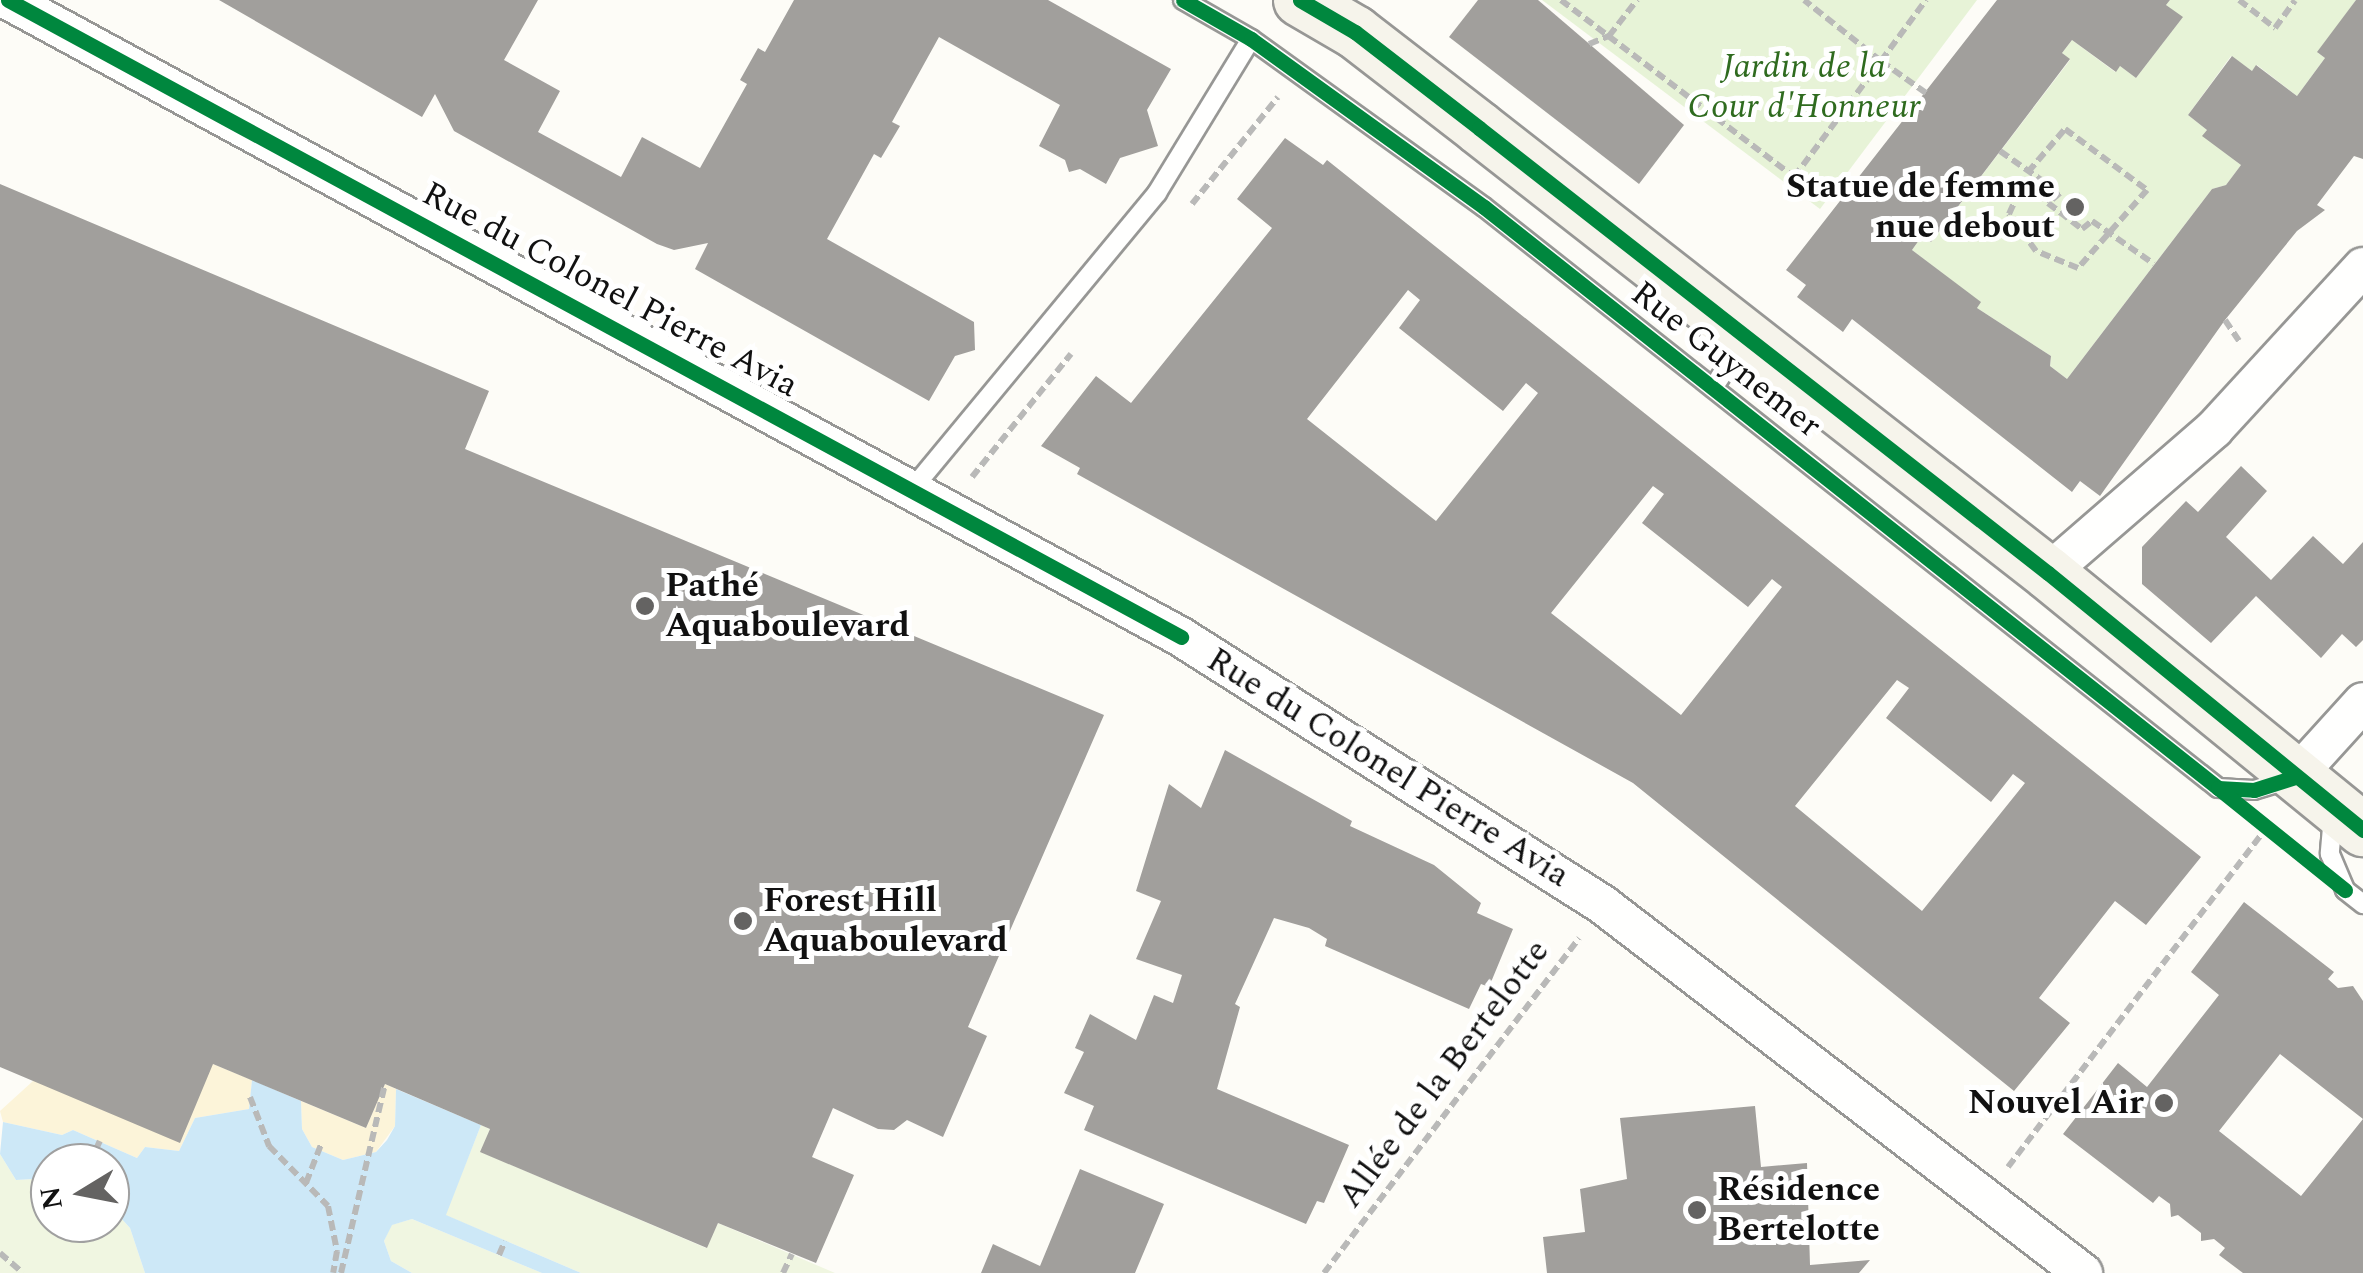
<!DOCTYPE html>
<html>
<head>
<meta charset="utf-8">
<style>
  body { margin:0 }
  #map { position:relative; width:2363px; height:1273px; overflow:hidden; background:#fdfcf7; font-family:Spectral,serif }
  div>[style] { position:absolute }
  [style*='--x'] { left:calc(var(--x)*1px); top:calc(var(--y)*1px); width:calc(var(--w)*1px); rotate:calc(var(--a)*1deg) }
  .green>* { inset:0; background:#e7f3d7 }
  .sand>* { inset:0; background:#fcf4d9 }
  .pitch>* { inset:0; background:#f0f6e1 }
  .water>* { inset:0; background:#cde8f7 }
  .building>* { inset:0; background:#a19f9c }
  .path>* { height:6px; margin-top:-3px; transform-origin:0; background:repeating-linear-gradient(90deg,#b9b9b8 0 10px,transparent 0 15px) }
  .roads { filter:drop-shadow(2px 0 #979795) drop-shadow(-2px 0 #979795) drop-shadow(0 2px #979795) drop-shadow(0 -2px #979795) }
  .service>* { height:18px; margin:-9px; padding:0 9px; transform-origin:9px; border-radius:9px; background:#fffffe }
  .minor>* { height:38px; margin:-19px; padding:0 19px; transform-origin:19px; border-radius:19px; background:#fffffe }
  .secondary>* { height:52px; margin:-26px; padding:0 26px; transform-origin:26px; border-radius:26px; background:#f6f4eb }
  .cycleway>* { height:15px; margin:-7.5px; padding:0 7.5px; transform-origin:7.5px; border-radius:7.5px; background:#00873e }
  .dots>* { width:28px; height:28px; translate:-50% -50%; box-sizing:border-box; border:5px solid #fff; border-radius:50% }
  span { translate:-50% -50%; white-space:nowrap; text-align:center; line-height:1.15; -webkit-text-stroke:10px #fff; paint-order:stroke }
  .park-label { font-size:35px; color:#2f6b1f; font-style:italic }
  .poi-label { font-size:35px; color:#111; font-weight:700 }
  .right { translate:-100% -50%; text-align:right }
  .left { translate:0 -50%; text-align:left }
  .street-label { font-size:35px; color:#111 }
  .north { position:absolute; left:30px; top:1143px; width:100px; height:100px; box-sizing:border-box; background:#fff; border:2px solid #a0a0a0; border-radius:50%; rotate:260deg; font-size:28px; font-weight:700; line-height:40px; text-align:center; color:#111 }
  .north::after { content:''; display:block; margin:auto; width:35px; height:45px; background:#646362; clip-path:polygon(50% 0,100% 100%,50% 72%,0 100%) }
</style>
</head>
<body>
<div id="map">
  <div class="green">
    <div style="clip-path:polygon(1542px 0,1977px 0,1820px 209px)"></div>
    <div style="clip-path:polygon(2170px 0,2356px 0,2318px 53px,2325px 58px,2297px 96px,2257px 65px,2252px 71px,2231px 56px,2188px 115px,2207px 130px,2203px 136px,2241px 165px,2226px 185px,2212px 189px,2067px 379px,2050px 366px,2051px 356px,1977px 308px,1980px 302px,1912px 250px,1922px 236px,1931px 242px,2070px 60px,2062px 53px,2072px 40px,2115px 72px,2120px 66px,2136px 78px,2182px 18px,2166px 5px)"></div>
  </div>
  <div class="sand">
    <div style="clip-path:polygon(213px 1064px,252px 1080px,249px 1109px,195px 1118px,179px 1151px,145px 1147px,137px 1158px,73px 1130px,62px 1135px,3px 1122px,0 1111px,33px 1081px)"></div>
    <div style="clip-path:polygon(385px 1084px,396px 1089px,395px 1126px,376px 1152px,343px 1160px,312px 1147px,302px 1129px,301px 1101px,366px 1128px)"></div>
  </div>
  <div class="pitch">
    <div style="clip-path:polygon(481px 1125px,490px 1129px,481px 1152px,706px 1248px,718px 1223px,835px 1273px,581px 1273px,445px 1215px)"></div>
    <div style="clip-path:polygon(0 1154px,16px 1180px,50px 1178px,50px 1223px,110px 1223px,110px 1206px,130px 1228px,145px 1273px,0 1273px)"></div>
    <div style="clip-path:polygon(412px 1219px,542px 1273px,412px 1273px,391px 1261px,384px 1241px,391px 1225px)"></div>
  </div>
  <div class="water">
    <div style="clip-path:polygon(252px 1080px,301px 1101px,302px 1129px,312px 1147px,343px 1160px,376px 1152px,387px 1140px,395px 1126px,396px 1089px,481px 1125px,446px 1215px,581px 1273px,542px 1273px,412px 1219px,392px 1225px,384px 1241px,391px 1261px,412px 1273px,145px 1273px,130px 1228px,110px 1206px,110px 1163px,50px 1163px,50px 1178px,16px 1180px,0 1154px,3px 1122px,62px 1135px,73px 1130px,137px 1158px,145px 1147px,179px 1151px,195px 1118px,249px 1109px)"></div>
  </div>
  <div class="building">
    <div style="clip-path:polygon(219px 0,538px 0,504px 60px,560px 91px,538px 132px,621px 177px,642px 137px,700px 168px,747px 84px,740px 80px,758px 48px,765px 52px,794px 0,1048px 0,1171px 69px,1147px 110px,1158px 146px,1120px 158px,1106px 184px,1080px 169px,1069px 172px,1065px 160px,1039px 146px,1060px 105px,939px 37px,892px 122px,900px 126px,881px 158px,874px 154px,827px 239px,974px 322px,975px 350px,955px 356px,929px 401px,695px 269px,708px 243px,674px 250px,657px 244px,454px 131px,435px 94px,422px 117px)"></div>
    <div style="clip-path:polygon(1478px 0,1538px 0,1684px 125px,1639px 184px,1449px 37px)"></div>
    <div style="clip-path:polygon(1997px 0,2170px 0,2166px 5px,2183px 17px,2136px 78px,2120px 66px,2116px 72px,2072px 40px,2062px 53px,2070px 59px,1931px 242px,1922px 236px,1912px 250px,1981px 302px,1977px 308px,2051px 356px,2050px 366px,2067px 379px,2212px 189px,2226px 185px,2241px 165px,2202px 136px,2207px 130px,2188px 115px,2232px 56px,2252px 71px,2256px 65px,2297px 96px,2325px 58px,2317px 52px,2356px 0,2363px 0,2363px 159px,2354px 156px,2317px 205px,2325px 210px,2297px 231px,2225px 320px,2100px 496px,2080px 481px,2072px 492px,1852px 319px,1843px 332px,1797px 297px,1806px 285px,1786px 270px)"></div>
    <div style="clip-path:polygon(evenodd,1285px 138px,1323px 165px,1327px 160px,2201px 857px,2146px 925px,2115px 901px,2039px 998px,2070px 1023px,2014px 1091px,1633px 783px,1077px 474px,1080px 468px,1041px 446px,1096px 376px,1131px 403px,1272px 228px,1237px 199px,1285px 138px,1408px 290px,1420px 300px,1399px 328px,1503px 411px,1526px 383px,1538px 393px,1436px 521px,1307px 419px,1408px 290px,1285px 138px,1653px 486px,1664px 494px,1642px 523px,1748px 607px,1772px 579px,1782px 587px,1681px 715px,1551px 613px,1653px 486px,1285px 138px,1897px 680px,1909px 688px,1886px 718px,1991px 802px,2013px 774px,2025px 783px,1922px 911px,1795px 806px,1897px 680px)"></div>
    <div style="clip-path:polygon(0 184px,489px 391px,465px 449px,1104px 715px,968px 1027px,987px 1036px,943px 1137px,907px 1120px,894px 1130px,878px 1129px,833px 1108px,812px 1157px,854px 1175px,816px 1263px,718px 1223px,707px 1248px,480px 1152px,490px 1129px,385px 1084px,366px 1128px,213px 1064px,180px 1143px,0 1067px)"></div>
    <div style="clip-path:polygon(2241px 466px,2267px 491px,2226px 537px,2271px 580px,2313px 536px,2343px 564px,2363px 542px,2363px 640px,2356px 647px,2342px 634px,2321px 658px,2256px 596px,2211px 643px,2142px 584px,2142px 547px,2186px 501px,2198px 512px)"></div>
    <div style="clip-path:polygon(1225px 750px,1352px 821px,1350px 826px,1434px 865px,1481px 903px,1477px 913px,1513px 929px,1489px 987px,1481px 984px,1469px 1009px,1325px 946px,1327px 939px,1309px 928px,1274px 918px,1235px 1004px,1240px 1007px,1217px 1089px,1349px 1145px,1324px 1203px,1317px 1201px,1306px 1224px,1084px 1130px,1094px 1106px,1064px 1093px,1084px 1052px,1075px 1048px,1090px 1014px,1136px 1040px,1154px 995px,1173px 1003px,1182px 975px,1136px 959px,1161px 901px,1136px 891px,1169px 784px,1201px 808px)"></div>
    <div style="clip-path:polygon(2244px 902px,2334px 972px,2328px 979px,2338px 988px,2353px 986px,2363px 1001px,2363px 1119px,2280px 1054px,2219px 1131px,2301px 1196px,2363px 1119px,2363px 1273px,2243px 1273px,2219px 1255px,2225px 1248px,2214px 1239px,2201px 1241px,2201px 1233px,2178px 1215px,2171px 1217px,2170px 1204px,2159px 1196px,2153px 1203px,2063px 1134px,2118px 1063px,2147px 1087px,2219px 995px,2191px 972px)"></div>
    <div style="clip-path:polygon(1755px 1106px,1761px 1167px,1807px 1163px,1810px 1265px,1870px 1260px,1859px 1273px,1547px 1273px,1543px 1237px,1585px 1232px,1580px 1189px,1627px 1179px,1620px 1118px)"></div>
    <div style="clip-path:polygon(1080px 1169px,1164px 1204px,1135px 1273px,981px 1273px,993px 1244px,1040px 1266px)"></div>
  </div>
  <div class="path">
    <div style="--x:1561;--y:0;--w:293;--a:37.2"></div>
    <div style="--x:1794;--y:177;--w:145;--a:-53.1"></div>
    <div style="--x:1881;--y:61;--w:98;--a:-141.6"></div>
    <div style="--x:2239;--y:0;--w:46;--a:37.9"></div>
    <div style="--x:2275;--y:28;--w:34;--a:-54"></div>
    <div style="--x:1589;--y:44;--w:22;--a:-22"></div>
    <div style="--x:1609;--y:36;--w:46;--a:-52.1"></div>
    <div style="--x:1926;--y:93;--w:55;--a:-144.6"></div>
    <div style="--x:1881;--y:61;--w:76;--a:-53.6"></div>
    <div style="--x:2065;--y:129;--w:102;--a:36.6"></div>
    <div style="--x:2147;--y:190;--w:104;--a:131.5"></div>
    <div style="--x:2078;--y:268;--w:45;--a:-158"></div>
    <div style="--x:2036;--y:251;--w:46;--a:-126.1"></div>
    <div style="--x:2009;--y:214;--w:46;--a:-65.7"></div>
    <div style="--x:2028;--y:172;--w:57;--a:-49.3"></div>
    <div style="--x:2000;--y:151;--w:73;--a:35"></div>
    <div style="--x:2060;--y:193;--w:16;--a:140"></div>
    <div style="--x:2048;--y:203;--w:43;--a:37.4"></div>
    <div style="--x:2082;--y:229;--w:13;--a:-39"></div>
    <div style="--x:2092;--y:221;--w:75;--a:34.7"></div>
    <div style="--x:1192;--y:204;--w:137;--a:-51.2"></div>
    <div style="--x:2225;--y:320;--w:25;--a:56"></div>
    <div style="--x:972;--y:477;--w:158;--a:-51.2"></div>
    <div style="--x:250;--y:1097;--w:53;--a:68.8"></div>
    <div style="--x:269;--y:1146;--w:84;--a:45.5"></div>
    <div style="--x:328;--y:1206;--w:46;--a:78.7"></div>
    <div style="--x:337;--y:1251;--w:22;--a:100"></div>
    <div style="--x:90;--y:1163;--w:24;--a:-66"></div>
    <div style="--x:2008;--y:1167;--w:429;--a:-52.7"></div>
    <div style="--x:306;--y:1183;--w:44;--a:-68.7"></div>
    <div style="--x:0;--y:1253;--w:30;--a:41"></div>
    <div style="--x:499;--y:1255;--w:15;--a:-67"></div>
    <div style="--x:341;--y:1273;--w:194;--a:-76.9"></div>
    <div style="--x:783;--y:1273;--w:21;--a:-65"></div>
    <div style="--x:1324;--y:1273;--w:421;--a:-52.7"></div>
  </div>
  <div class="roads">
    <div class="service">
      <div style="--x:1183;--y:0;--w:78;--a:29.8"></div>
      <div style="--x:1251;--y:39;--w:287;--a:35.8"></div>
      <div style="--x:1484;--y:207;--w:936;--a:38.36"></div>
      <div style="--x:2218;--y:788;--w:36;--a:3"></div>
      <div style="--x:2254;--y:790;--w:38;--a:-17"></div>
      <div style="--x:1713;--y:388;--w:54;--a:-56.3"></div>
      <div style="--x:913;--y:488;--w:383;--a:-50.4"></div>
      <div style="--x:1157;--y:193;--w:180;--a:-58.6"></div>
      <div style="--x:2333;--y:816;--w:38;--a:95"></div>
      <div style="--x:2330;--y:854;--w:39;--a:67"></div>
      <div style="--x:2345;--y:890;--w:23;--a:38"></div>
    </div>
    <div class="minor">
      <div style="--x:8;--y:0;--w:1335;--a:28.5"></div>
      <div style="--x:1181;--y:637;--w:500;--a:32.4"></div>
      <div style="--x:1603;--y:905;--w:605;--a:37.48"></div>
      <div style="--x:2048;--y:573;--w:220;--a:-40.9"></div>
      <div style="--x:2214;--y:429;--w:220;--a:-47.4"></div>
      <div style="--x:2295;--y:777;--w:101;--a:-47.8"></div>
    </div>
    <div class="secondary">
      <div style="--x:1300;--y:0;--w:64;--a:30.2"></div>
      <div style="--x:1355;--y:32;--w:157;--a:37.7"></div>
      <div style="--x:1479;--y:128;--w:722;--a:38.03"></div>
      <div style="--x:2048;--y:573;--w:407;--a:39.2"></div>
    </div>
  </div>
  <div class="cycleway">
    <div style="--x:8;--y:0;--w:1335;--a:28.5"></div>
    <div style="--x:1183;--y:0;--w:78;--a:29.8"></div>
    <div style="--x:1251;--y:39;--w:287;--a:35.8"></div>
    <div style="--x:1484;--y:207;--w:936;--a:38.36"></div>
    <div style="--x:2218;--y:788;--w:36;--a:3"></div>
    <div style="--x:2254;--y:790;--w:43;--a:-17.6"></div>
    <div style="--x:1300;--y:0;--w:64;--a:30.2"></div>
    <div style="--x:1355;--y:32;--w:157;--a:37.7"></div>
    <div style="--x:1479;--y:128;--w:722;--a:38.03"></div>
    <div style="--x:2048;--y:573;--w:407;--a:39.2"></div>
    <div style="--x:2218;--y:788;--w:163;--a:38.8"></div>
  </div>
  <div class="dots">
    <div style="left:2075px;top:207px;background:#646362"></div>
    <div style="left:645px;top:606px;background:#646362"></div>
    <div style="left:743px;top:921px;background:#646362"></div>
    <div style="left:2164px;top:1103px;background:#646362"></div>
    <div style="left:1697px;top:1210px;background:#646362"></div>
  </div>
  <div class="park-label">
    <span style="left:1804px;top:87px">Jardin de la<br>Cour d'Honneur</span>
  </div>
  <div class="poi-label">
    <span class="right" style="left:2055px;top:207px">Statue de femme<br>nue debout</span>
    <span class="left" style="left:665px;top:606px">Pathé<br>Aquaboulevard</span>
    <span class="left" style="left:763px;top:921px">Forest Hill<br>Aquaboulevard</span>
    <span class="right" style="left:2144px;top:1103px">Nouvel Air</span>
    <span class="left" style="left:1717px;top:1210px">Résidence<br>Bertelotte</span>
  </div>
  <div class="street-label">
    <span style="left:610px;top:290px;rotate:28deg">Rue du Colonel Pierre Avia</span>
    <span style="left:1726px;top:360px;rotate:38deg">Rue Guynemer</span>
    <span style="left:1388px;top:768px;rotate:32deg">Rue du Colonel Pierre Avia</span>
    <span style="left:1444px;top:1074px;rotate:-53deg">Allée de la Bertelotte</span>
  </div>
  <div class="north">N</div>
</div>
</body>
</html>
